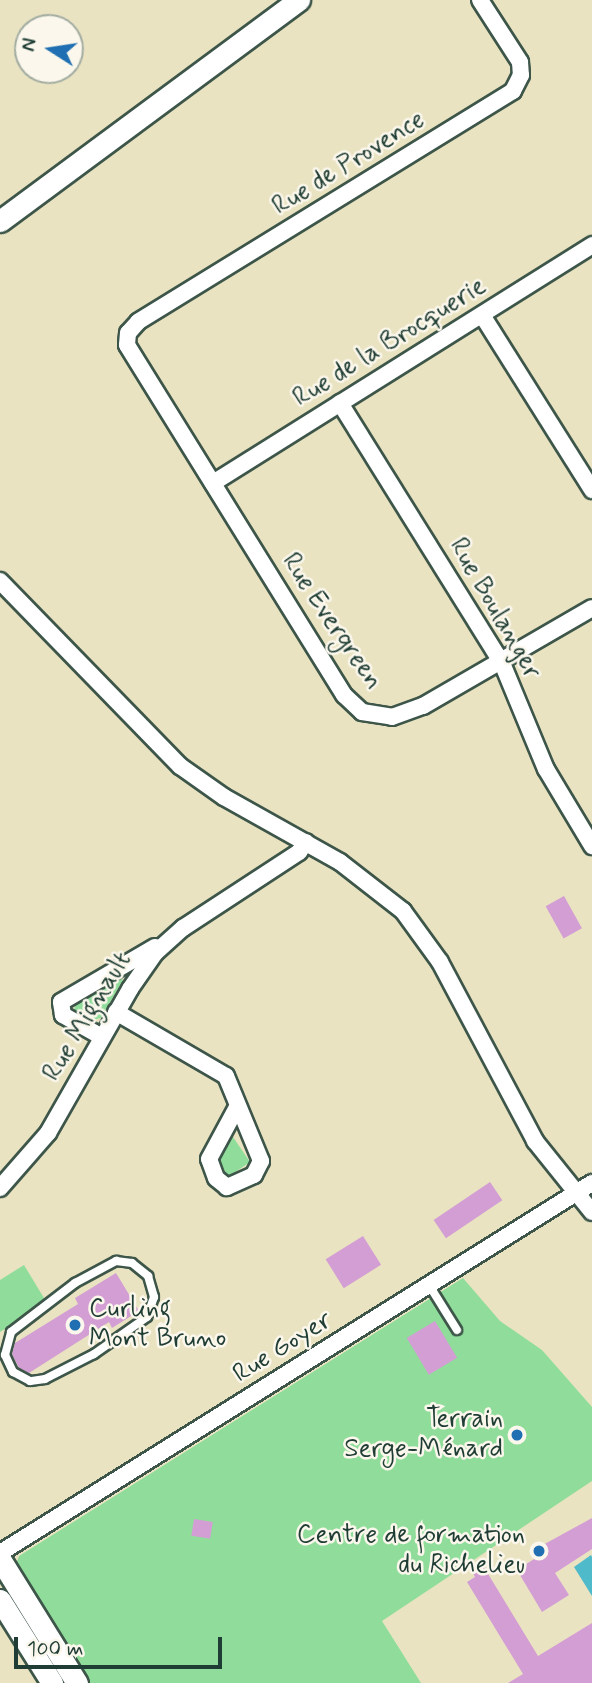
<!DOCTYPE html>
<html>
<head>
<meta charset="utf-8">
<style>
  body { margin:0 }
  #map { position:relative; width:592px; height:1683px; overflow:hidden; background:#e9e3c2; font-family:Mynerve,sans-serif }
  div>[style] { position:absolute }
  [style*='--x'] { left:calc(var(--x)*1px); top:calc(var(--y)*1px); width:calc(var(--w)*1px); rotate:calc(var(--a)*1deg) }
  .green>* { inset:0; background:#90dd9b }
  .water>* { inset:0; background:#4ebaca }
  .building>* { inset:0; background:#d39ed4; transform-origin:0 0 }
  .roads { filter:drop-shadow(2px 0 #3d5649) drop-shadow(-2px 0 #3d5649) drop-shadow(0 2px #3d5649) drop-shadow(0 -2px #3d5649) }
  .service>* { height:8px; margin:-4px; padding:0 4px; transform-origin:4px; border-radius:4px; background:#fff }
  .minor>* { height:16px; margin:-8px; padding:0 8px; transform-origin:8px; border-radius:8px; background:#fff }
  .tertiary>* { height:21px; margin:-10.5px; padding:0 10.5px; transform-origin:10.5px; border-radius:10.5px; background:#fff }
  .dots>* { width:19px; height:19px; translate:-50% -50%; box-sizing:border-box; border:4px solid #fbf7ec; border-radius:50% }
  span { translate:-50% -50%; white-space:nowrap; text-align:center; line-height:1.15; -webkit-text-stroke:5px #fbf7ec; paint-order:stroke }
  .street-label { font-size:26px; color:#1f3d34 }
  .poi-label { font-size:26px; color:#1f3d34 }
  .left { translate:0 -50%; text-align:left }
  .right { translate:-100% -50%; text-align:right }
  .north { position:absolute; left:14px; top:14px; width:70px; height:70px; box-sizing:border-box; background:#fbf7ec; border:2px solid #a3ada2; border-radius:50%; rotate:282deg; font-size:19px; font-weight:700; line-height:28px; text-align:center; color:#1f3d34 }
  .north::after { content:''; display:block; margin:auto; width:24px; height:32px; background:#1f6fb2; clip-path:polygon(50% 0,100% 100%,50% 72%,0 100%) }
  .scale { position:absolute; left:14px; top:1637px; width:208px; height:32px; box-sizing:border-box; border:4px solid #1f3d34; border-top:0; padding-left:9px; font-size:21px; line-height:24px; white-space:nowrap; color:#1f3d34; -webkit-text-stroke:5px #fbf7ec; paint-order:stroke }
</style>
</head>
<body>
<div id="map">
  <div class="green">
    <div style="clip-path:polygon(118px 977px,123px 980px,101px 1018px,92px 1020px,74px 1010px,76px 1003px)"></div>
    <div style="clip-path:polygon(231px 1134px,250px 1162px,228px 1177px,217px 1159px)"></div>
    <div style="clip-path:polygon(24px 1265px,47px 1303px,0 1332px,0 1280px)"></div>
    <div style="clip-path:polygon(463px 1278px,500px 1321px,542px 1350px,592px 1407px,592px 1481px,382px 1621px,421px 1683px,89px 1683px,16px 1564px,19px 1556px)"></div>
  </div>
  <div class="water">
    <div style="clip-path:polygon(591px 1555px,592px 1557px,592px 1596px,574px 1567px)"></div>
  </div>
  <div class="building">
    <div style="left:564px;top:896px;width:37px;height:21px;rotate:61deg"></div>
    <div style="left:490px;top:1182px;width:22px;height:68px;rotate:56deg"></div>
    <div style="left:363px;top:1236px;width:34px;height:44px;rotate:58deg"></div>
    <div style="clip-path:polygon(116px 1273px,139px 1311px,112px 1328px,109px 1322px,29px 1373px,19px 1368px,12px 1354px,15px 1343px,78px 1304px,75px 1298px)"></div>
    <div style="left:435px;top:1321px;width:43px;height:33px;rotate:59deg"></div>
    <div style="clip-path:polygon(592px 1518px,592px 1549px,555px 1573px,569px 1595px,542px 1612px,517px 1570px,545px 1552px,541px 1546px)"></div>
    <div style="left:194px;top:1519px;width:19px;height:17px;rotate:9deg"></div>
    <div style="clip-path:polygon(482px 1564px,538px 1656px,592px 1623px,592px 1683px,508px 1683px,523px 1674px,467px 1582px,475px 1577px,472px 1571px)"></div>
  </div>
  <div class="roads">
    <div class="service">
      <div style="--x:116;--y:1261;--w:16;--a:7"></div>
      <div style="--x:132;--y:1263;--w:21;--a:39"></div>
      <div style="--x:148;--y:1276;--w:22;--a:74"></div>
      <div style="--x:154;--y:1297;--w:21;--a:109"></div>
      <div style="--x:147;--y:1317;--w:65;--a:145.1"></div>
      <div style="--x:94;--y:1354;--w:55;--a:153"></div>
      <div style="--x:45;--y:1379;--w:15;--a:172"></div>
      <div style="--x:30;--y:1381;--w:19;--a:-152"></div>
      <div style="--x:13;--y:1372;--w:19;--a:-115"></div>
      <div style="--x:5;--y:1355;--w:24;--a:-75"></div>
      <div style="--x:11;--y:1332;--w:81;--a:-37.4"></div>
      <div style="--x:75;--y:1283;--w:47;--a:-28.2"></div>
      <div style="--x:429;--y:1285;--w:53;--a:58.1"></div>
    </div>
    <div class="minor">
      <div style="--x:480;--y:0;--w:74;--a:57.2"></div>
      <div style="--x:520;--y:62;--w:13;--a:86"></div>
      <div style="--x:521;--y:75;--w:18;--a:117"></div>
      <div style="--x:513;--y:91;--w:440;--a:148.4"></div>
      <div style="--x:138;--y:322;--w:15;--a:132"></div>
      <div style="--x:128;--y:333;--w:12;--a:95"></div>
      <div style="--x:127;--y:345;--w:412;--a:58.2"></div>
      <div style="--x:344;--y:695;--w:25;--a:43"></div>
      <div style="--x:362;--y:712;--w:30;--a:9"></div>
      <div style="--x:392;--y:717;--w:33;--a:-20"></div>
      <div style="--x:423;--y:706;--w:195;--a:-30.1"></div>
      <div style="--x:482;--y:315;--w:207;--a:57.8"></div>
      <div style="--x:340;--y:403;--w:306;--a:58.1"></div>
      <div style="--x:502;--y:663;--w:115;--a:67.5"></div>
      <div style="--x:546;--y:769;--w:90;--a:59.1"></div>
      <div style="--x:213;--y:483;--w:448;--a:-32.1"></div>
      <div style="--x:0;--y:581;--w:258;--a:45.8"></div>
      <div style="--x:180;--y:766;--w:54;--a:35.2"></div>
      <div style="--x:224;--y:797;--w:133;--a:29.3"></div>
      <div style="--x:340;--y:862;--w:80;--a:37.9"></div>
      <div style="--x:403;--y:911;--w:63;--a:54"></div>
      <div style="--x:440;--y:962;--w:203;--a:62"></div>
      <div style="--x:535;--y:1141;--w:91;--a:51.2"></div>
      <div style="--x:116;--y:1012;--w:127;--a:30.2"></div>
      <div style="--x:226;--y:1076;--w:92;--a:67.6"></div>
      <div style="--x:261;--y:1161;--w:16;--a:117"></div>
      <div style="--x:254;--y:1175;--w:30;--a:156"></div>
      <div style="--x:227;--y:1187;--w:14;--a:-141"></div>
      <div style="--x:216;--y:1178;--w:20;--a:-110"></div>
      <div style="--x:209;--y:1159;--w:57;--a:-61.6"></div>
      <div style="--x:102;--y:1037;--w:45;--a:-150.6"></div>
      <div style="--x:63;--y:1015;--w:13;--a:-99"></div>
      <div style="--x:61;--y:1002;--w:109;--a:-30.3"></div>
      <div style="--x:0;--y:1188;--w:73;--a:-48.9"></div>
      <div style="--x:48;--y:1133;--w:166;--a:-60.3"></div>
      <div style="--x:130;--y:989;--w:44;--a:-55.2"></div>
      <div style="--x:155;--y:953;--w:38;--a:-42"></div>
      <div style="--x:183;--y:928;--w:139;--a:-33.2"></div>
      <div style="--x:299;--y:852;--w:12;--a:-55"></div>
      <div style="--x:0;--y:1553;--w:698;--a:-32.01"></div>
    </div>
    <div class="tertiary">
      <div style="--x:0;--y:221;--w:372;--a:-36.5"></div>
      <div style="--x:0;--y:1559;--w:146;--a:58.2"></div>
      <div style="--x:0;--y:1600;--w:98;--a:57.9"></div>
    </div>
  </div>
  <div class="dots">
    <div style="left:75px;top:1325px;background:#1f6fb2"></div>
    <div style="left:517px;top:1435px;background:#1f6fb2"></div>
    <div style="left:539px;top:1551px;background:#1f6fb2"></div>
  </div>
  <div class="street-label">
    <span style="left:349px;top:164px;rotate:-32deg">Rue de Provence</span>
    <span style="left:390px;top:343px;rotate:-32deg">Rue de la Brocquerie</span>
    <span style="left:494px;top:609px;rotate:60deg">Rue Boulanger</span>
    <span style="left:331px;top:622px;rotate:56deg">Rue Evergreen</span>
    <span style="left:88px;top:1017px;rotate:-59deg">Rue Mignault</span>
    <span style="left:283px;top:1348px;rotate:-32deg">Rue Goyer</span>
  </div>
  <div class="poi-label">
    <span class="left" style="left:89px;top:1325px">Curling<br>Mont Bruno</span>
    <span class="right" style="left:503px;top:1435px">Terrain<br>Serge-Ménard</span>
    <span class="right" style="left:525px;top:1551px">Centre de formation<br>du Richelieu</span>
  </div>
  <div class="north">N</div>
  <div class="scale">100 m</div>
</div>
</body>
</html>
